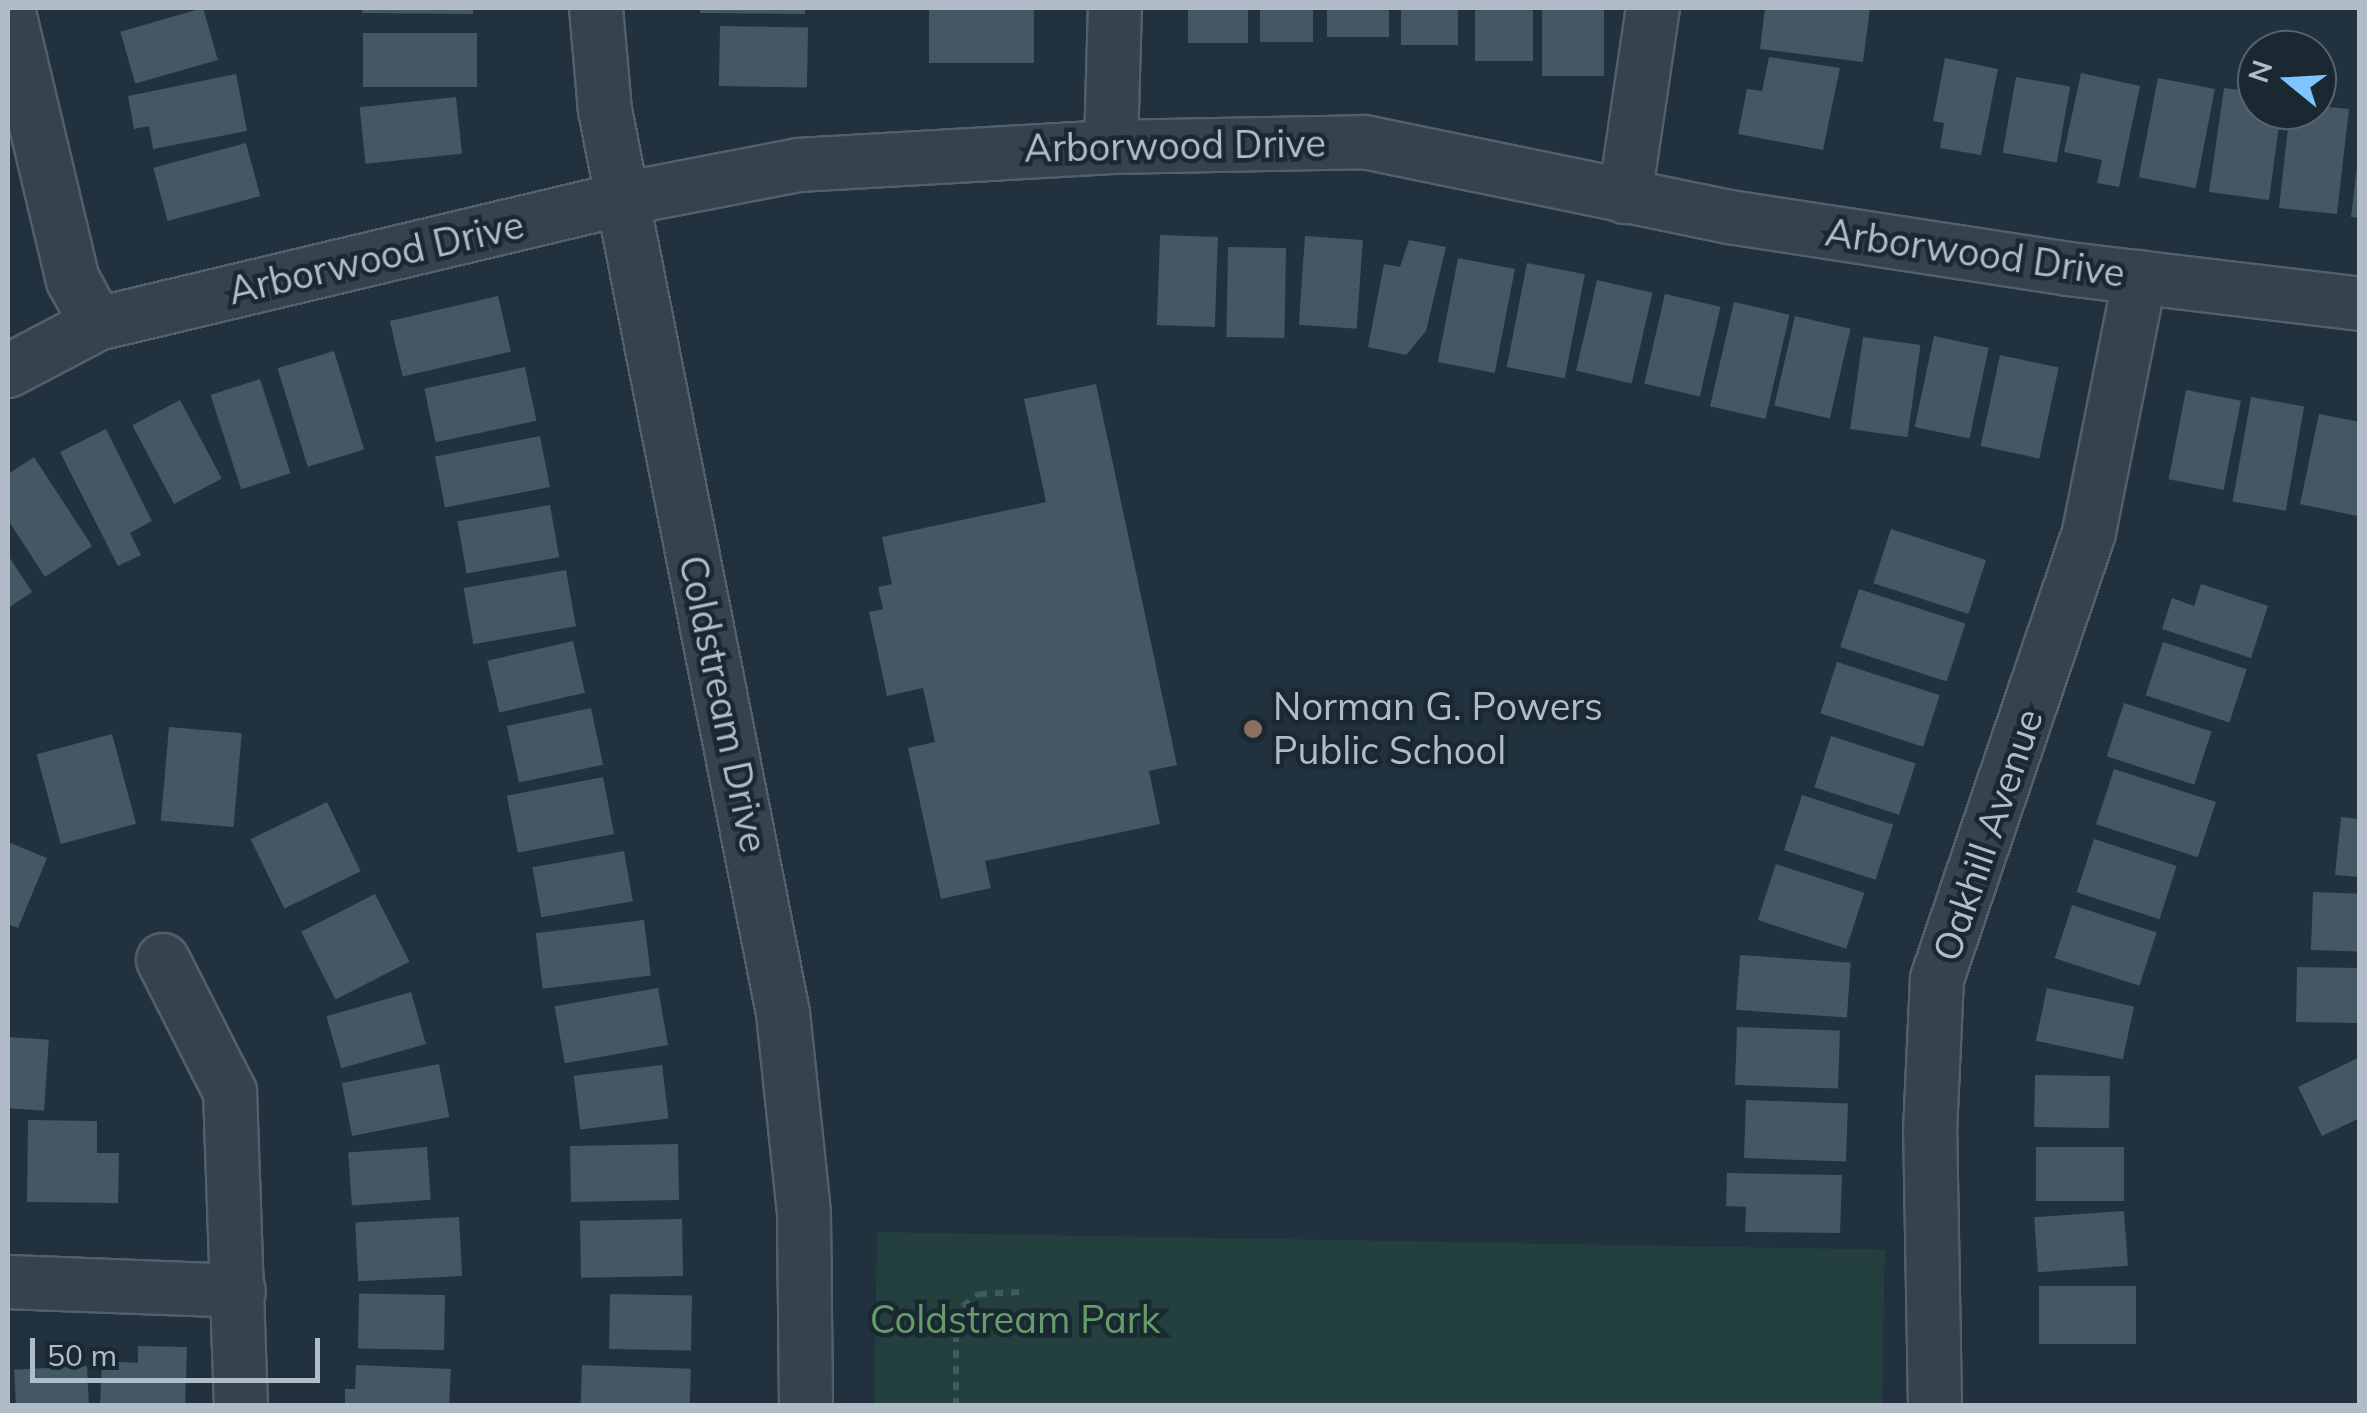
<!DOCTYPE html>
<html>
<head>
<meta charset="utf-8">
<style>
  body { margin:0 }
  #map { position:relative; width:2367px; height:1413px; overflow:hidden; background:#21313e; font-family:Mulish,sans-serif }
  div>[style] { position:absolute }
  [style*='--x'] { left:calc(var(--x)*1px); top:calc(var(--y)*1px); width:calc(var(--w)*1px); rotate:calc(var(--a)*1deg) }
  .green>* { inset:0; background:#233f3e; transform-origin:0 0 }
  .building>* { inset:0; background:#445764; transform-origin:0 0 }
  .path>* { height:6px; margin-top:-3px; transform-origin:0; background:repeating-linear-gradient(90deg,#415b5a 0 8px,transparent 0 16px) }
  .roads { filter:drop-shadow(2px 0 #53606b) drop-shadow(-2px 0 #53606b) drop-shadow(0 2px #53606b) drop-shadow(0 -2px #53606b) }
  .minor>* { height:52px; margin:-26px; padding:0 26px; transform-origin:26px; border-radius:26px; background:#35434e }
  .dots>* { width:28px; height:28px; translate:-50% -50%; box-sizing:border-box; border:5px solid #1a2832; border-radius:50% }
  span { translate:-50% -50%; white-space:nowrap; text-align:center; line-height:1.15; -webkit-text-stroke:9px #1a2832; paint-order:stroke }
  .street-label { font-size:38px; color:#b0bdc9 }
  .poi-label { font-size:38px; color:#b0bdc9 }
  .left { translate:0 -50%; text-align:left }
  .park-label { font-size:38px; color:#659c6a }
  .frame { position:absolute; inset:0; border:10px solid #b0bdc9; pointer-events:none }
  .north { position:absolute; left:2237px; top:30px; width:100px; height:100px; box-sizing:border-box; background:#1a2832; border:2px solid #56646e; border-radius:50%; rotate:288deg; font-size:28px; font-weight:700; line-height:40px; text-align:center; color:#b0bdc9 }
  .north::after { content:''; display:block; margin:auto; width:35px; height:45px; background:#7fc3ff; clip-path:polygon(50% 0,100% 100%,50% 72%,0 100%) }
  .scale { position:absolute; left:30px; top:1338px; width:290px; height:45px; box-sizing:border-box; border:5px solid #b0bdc9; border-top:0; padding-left:12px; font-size:30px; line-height:35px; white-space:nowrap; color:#b0bdc9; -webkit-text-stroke:8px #1a2832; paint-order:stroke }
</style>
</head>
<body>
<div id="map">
  <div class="green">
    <div style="left:877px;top:1232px;width:1008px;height:173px;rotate:1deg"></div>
  </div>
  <div class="building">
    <div style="left:203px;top:8px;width:54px;height:86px;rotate:74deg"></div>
    <div style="clip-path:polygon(362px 8px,473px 8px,473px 14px,362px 13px)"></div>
    <div style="clip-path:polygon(700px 8px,805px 8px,805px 14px,700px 13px)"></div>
    <div style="left:929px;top:8px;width:105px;height:55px"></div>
    <div style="left:1188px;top:8px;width:60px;height:35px"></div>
    <div style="left:1260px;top:8px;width:53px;height:34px"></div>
    <div style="left:1327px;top:8px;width:62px;height:29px"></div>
    <div style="left:1401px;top:8px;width:57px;height:37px"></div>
    <div style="left:1475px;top:8px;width:58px;height:53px"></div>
    <div style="left:1542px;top:8px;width:62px;height:68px"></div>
    <div style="clip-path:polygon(1765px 8px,1870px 8px,1863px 62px,1760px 49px)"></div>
    <div style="left:720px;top:26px;width:88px;height:60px;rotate:1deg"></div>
    <div style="left:363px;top:33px;width:114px;height:54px"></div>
    <div style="clip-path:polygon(1769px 57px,1840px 68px,1823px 150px,1738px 134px,1747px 89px,1762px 91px)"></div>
    <div style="clip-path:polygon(1945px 58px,1998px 69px,1981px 155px,1940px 148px,1944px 123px,1933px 121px)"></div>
    <div style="clip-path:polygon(2081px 73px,2140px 86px,2119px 187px,2097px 183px,2102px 160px,2064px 152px)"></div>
    <div style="clip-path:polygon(236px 74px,247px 131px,153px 149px,149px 126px,134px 129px,128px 96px)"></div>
    <div style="left:2016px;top:77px;width:55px;height:77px;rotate:10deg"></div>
    <div style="left:2158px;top:78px;width:58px;height:101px;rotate:11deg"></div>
    <div style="clip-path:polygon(2224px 88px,2257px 92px,2257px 110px,2281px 110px,2269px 200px,2209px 192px)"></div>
    <div style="left:456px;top:97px;width:57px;height:97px;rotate:84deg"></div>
    <div style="clip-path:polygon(2317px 106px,2349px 109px,2337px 214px,2279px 208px,2290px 110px)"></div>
    <div style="left:246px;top:143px;width:55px;height:96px;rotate:75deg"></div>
    <div style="clip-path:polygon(2357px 167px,2360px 167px,2360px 218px,2351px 217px)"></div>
    <div style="left:1160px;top:235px;width:58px;height:90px;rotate:2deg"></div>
    <div style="left:1305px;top:236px;width:58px;height:89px;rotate:4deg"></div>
    <div style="clip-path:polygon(1409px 240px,1446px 247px,1426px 331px,1406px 355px,1368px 347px,1384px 264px,1400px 267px)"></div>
    <div style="left:1228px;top:247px;width:58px;height:90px;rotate:1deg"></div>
    <div style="left:1458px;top:258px;width:58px;height:106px;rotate:11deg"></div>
    <div style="left:1527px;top:263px;width:59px;height:106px;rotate:11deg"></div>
    <div style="left:1597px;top:280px;width:57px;height:93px;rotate:13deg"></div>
    <div style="left:1665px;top:294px;width:57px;height:92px;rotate:13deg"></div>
    <div style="left:498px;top:296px;width:57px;height:111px;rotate:77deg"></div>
    <div style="left:1734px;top:302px;width:57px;height:107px;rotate:13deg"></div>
    <div style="left:1795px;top:316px;width:57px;height:92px;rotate:13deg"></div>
    <div style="left:1934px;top:336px;width:56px;height:93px;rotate:12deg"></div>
    <div style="left:1863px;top:337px;width:58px;height:93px;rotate:8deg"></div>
    <div style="left:334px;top:351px;width:103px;height:59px;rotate:73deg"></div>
    <div style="left:2000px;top:355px;width:60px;height:93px;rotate:12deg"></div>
    <div style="left:525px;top:367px;width:55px;height:103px;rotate:78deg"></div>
    <div style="left:260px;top:379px;width:99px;height:52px;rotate:72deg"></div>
    <div style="clip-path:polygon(1096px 384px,1177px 765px,1149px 771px,1160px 824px,985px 861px,991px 888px,941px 899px,908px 748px,935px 742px,923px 688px,887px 696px,869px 612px,883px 609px,878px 587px,892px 584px,882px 537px,1046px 502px,1024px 399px)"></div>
    <div style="left:2186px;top:390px;width:56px;height:91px;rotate:11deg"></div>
    <div style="left:2251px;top:397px;width:54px;height:106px;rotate:10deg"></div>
    <div style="left:180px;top:400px;width:89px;height:54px;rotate:62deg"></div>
    <div style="clip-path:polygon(2319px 414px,2360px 422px,2357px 516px,2300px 504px)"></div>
    <div style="clip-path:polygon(106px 429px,152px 521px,130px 533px,141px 555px,118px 566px,60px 452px)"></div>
    <div style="left:540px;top:436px;width:52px;height:107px;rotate:79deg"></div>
    <div style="clip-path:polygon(34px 457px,92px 546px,45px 577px,8px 520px,8px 474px)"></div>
    <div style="left:550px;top:505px;width:53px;height:94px;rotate:80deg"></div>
    <div style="left:1891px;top:529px;width:100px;height:57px;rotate:18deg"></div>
    <div style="clip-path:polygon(8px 555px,32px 592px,8px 608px)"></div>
    <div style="left:566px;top:570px;width:57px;height:104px;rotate:80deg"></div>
    <div style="clip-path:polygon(2201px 584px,2268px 606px,2251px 658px,2162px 629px,2172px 598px,2194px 606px)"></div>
    <div style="left:1859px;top:589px;width:112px;height:61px;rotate:18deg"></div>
    <div style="left:573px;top:641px;width:53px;height:88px;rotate:77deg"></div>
    <div style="left:2163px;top:642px;width:88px;height:56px;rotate:18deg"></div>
    <div style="left:1837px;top:662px;width:108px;height:54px;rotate:18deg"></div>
    <div style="left:2124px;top:703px;width:92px;height:56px;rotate:18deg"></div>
    <div style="left:591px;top:708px;width:58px;height:86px;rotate:78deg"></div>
    <div style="left:169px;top:727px;width:73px;height:94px;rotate:5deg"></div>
    <div style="left:112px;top:734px;width:93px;height:78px;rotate:75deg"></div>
    <div style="left:1831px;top:736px;width:89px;height:54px;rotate:18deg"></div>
    <div style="left:2114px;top:769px;width:107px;height:58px;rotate:18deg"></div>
    <div style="left:603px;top:777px;width:58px;height:98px;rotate:79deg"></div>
    <div style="left:1802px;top:795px;width:96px;height:58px;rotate:18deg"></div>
    <div style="left:327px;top:802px;width:77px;height:85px;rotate:64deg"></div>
    <div style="clip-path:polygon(2341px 817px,2360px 819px,2360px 877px,2335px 875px)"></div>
    <div style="left:2094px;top:839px;width:87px;height:56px;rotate:18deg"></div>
    <div style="clip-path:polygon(8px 842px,47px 858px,18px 928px,8px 924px)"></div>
    <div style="left:624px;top:851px;width:51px;height:93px;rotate:80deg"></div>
    <div style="left:1776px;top:864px;width:93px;height:59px;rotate:18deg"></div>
    <div style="left:2313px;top:892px;width:47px;height:58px;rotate:2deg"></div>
    <div style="left:375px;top:894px;width:76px;height:83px;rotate:63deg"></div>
    <div style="left:2072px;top:905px;width:89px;height:56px;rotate:18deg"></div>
    <div style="left:644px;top:920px;width:56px;height:109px;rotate:83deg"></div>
    <div style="left:1740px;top:955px;width:111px;height:55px;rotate:4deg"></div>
    <div style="left:2297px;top:967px;width:63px;height:55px;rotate:1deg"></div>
    <div style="left:658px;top:988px;width:58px;height:105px;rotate:80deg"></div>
    <div style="left:2047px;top:988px;width:89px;height:54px;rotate:12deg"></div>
    <div style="left:411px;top:992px;width:54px;height:88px;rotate:74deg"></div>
    <div style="left:1737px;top:1027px;width:103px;height:58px;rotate:2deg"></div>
    <div style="left:8px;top:1037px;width:41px;height:71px;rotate:4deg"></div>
    <div style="clip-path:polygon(2360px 1057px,2360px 1118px,2322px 1136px,2298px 1087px)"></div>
    <div style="left:439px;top:1064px;width:54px;height:99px;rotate:79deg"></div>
    <div style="left:662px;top:1065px;width:54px;height:89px;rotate:83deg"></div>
    <div style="left:2035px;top:1075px;width:75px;height:52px;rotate:1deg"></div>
    <div style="left:1746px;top:1100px;width:102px;height:58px;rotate:2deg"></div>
    <div style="clip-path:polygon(28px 1120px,97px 1121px,97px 1153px,119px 1153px,118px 1203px,27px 1202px)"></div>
    <div style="left:678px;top:1144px;width:56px;height:108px;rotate:89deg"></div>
    <div style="left:427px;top:1147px;width:53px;height:79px;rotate:86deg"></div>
    <div style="left:2036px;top:1147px;width:88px;height:54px"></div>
    <div style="clip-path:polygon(1727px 1173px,1842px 1175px,1840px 1233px,1745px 1232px,1746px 1207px,1726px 1206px)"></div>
    <div style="left:2124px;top:1211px;width:55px;height:90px;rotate:86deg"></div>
    <div style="left:459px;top:1217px;width:59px;height:104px;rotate:87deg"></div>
    <div style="left:682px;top:1219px;width:57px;height:102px;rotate:89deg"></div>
    <div style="left:2039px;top:1286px;width:97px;height:58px"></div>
    <div style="left:610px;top:1294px;width:82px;height:55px;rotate:1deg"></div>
    <div style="left:445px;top:1295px;width:55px;height:86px;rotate:91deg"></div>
    <div style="clip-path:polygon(138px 1346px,187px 1347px,185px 1406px,100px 1406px,102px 1361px,138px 1363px)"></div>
    <div style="clip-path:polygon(356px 1365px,451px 1369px,449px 1406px,345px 1406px,345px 1389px,355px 1389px)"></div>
    <div style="left:582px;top:1365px;width:109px;height:41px;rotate:2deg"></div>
    <div style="left:87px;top:1366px;width:40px;height:73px;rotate:87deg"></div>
  </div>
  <div class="path">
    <div style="--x:956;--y:1406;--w:85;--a:-90"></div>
    <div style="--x:956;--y:1321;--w:17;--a:-65"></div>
    <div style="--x:963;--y:1306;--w:20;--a:-37"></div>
    <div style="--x:979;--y:1294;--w:44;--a:-2.6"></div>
  </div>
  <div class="roads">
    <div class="minor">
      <div style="--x:8;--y:8;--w:280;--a:76.6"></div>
      <div style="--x:73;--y:280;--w:50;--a:61.4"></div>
      <div style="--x:596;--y:8;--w:102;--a:85"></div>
      <div style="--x:605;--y:110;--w:920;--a:78.85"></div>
      <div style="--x:783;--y:1013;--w:202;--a:84"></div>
      <div style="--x:804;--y:1214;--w:192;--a:89.4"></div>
      <div style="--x:1111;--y:147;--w:139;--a:-88.4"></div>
      <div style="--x:1625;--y:197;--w:191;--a:-81.6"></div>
      <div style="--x:8;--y:371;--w:101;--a:-27.8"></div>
      <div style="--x:97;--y:324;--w:540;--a:-13.39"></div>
      <div style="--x:622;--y:199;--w:179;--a:-10.9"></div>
      <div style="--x:798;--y:165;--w:314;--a:-3.3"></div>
      <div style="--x:1111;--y:147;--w:253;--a:-1.1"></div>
      <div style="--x:1364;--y:142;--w:373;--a:11.6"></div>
      <div style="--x:1729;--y:217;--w:343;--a:8.7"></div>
      <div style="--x:2068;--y:269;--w:294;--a:6.8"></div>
      <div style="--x:163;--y:960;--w:148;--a:63.1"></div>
      <div style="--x:230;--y:1092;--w:314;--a:88"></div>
      <div style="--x:8;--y:1282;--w:231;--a:2.2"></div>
      <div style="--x:1935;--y:1406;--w:274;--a:-91"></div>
      <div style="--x:1930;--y:1132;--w:153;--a:-87.4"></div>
      <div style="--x:1937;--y:979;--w:472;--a:-71.2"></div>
      <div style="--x:2089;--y:532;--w:260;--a:-78.7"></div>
    </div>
  </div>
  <div class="dots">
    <div style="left:1253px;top:729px;background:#8d6e63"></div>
  </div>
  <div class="street-label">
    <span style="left:1175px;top:146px;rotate:-1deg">Arborwood Drive</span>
    <span style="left:1975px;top:253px;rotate:8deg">Arborwood Drive</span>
    <span style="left:376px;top:258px;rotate:-13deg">Arborwood Drive</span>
    <span style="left:723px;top:704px;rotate:78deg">Coldstream Drive</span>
    <span style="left:1988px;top:835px;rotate:-71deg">Oakhill Avenue</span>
  </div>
  <div class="poi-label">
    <span class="left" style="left:1273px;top:729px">Norman G. Powers<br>Public School</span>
  </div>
  <div class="park-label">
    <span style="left:1015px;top:1320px">Coldstream Park</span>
  </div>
  <div class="frame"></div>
  <div class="north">N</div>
  <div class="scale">50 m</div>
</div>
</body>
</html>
